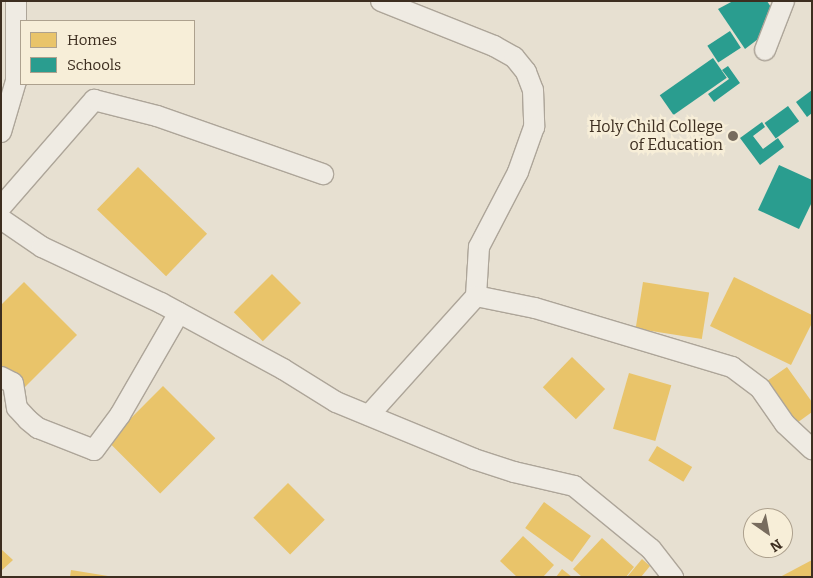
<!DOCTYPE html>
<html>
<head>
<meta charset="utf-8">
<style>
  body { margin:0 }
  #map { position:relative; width:813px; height:578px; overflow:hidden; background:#e7e0d1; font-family:Bitter,serif }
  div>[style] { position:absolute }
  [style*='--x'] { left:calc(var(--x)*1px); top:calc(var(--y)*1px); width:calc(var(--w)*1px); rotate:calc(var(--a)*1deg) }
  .homes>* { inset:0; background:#e9c46a; transform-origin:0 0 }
  .schools>* { inset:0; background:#2a9d8f; transform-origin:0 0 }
  .roads { filter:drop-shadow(1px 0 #ada599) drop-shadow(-1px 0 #ada599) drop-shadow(0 1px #ada599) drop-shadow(0 -1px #ada599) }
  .minor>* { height:20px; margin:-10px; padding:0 10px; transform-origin:10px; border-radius:10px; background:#efebe3 }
  .dots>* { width:14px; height:14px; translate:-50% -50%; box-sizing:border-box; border:2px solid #f7eed8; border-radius:50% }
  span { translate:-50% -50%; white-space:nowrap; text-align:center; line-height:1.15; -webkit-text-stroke:5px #f7eed8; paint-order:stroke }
  .poi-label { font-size:16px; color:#3d2e20 }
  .right { translate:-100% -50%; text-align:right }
  .frame { position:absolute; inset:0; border:2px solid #3d2e20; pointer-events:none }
  .legend { position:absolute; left:20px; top:20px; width:175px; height:65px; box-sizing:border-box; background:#f7eed8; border:1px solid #ada18e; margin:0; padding:6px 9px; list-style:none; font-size:15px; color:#3d2e20 }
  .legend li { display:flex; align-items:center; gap:10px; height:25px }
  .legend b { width:25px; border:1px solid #ada18e }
  .north { position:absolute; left:743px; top:508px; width:50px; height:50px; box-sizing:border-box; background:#f7eed8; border:1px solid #ada18e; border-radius:50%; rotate:147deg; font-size:14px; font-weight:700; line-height:20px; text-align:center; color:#3d2e20 }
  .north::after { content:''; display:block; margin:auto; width:18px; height:22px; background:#786c5e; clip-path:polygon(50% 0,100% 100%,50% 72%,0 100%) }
</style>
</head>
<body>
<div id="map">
  <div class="homes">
    <div style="left:138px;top:167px;width:96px;height:59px;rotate:44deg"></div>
    <div style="left:272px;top:274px;width:41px;height:54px;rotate:45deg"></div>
    <div style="clip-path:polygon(734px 277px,812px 315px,812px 323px,791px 365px,710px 326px)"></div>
    <div style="clip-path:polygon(24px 282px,77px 335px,22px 390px,1px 370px,1px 305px)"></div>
    <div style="left:643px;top:282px;width:67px;height:47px;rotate:9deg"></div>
    <div style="left:572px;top:357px;width:46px;height:42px;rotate:44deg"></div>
    <div style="clip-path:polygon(787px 367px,812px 402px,812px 412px,790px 428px,760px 386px)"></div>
    <div style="left:629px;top:373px;width:44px;height:58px;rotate:16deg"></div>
    <div style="left:163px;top:386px;width:74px;height:78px;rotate:45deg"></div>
    <div style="left:657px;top:446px;width:41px;height:17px;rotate:31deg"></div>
    <div style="left:288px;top:483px;width:52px;height:49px;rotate:45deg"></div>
    <div style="left:544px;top:502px;width:58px;height:32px;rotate:36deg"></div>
    <div style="clip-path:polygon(523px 536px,554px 565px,543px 577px,517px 577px,500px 561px)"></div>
    <div style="clip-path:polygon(602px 538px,634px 567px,626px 577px,582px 577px,573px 569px)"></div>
    <div style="clip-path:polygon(1px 549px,13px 560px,1px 571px)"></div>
    <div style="clip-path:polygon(642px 559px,650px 566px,641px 577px,627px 577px)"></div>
    <div style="clip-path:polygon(812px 560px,812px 577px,780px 577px)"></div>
    <div style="clip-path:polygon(562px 569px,572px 577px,556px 577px)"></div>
    <div style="clip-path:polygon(71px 570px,108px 576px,108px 577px,70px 577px)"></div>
  </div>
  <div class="schools">
    <div style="clip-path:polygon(733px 1px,767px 1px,778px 18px,774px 27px,745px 49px,718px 9px)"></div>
    <div style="left:730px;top:31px;width:20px;height:27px;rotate:57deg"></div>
    <div style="left:713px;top:58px;width:24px;height:65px;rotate:55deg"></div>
    <div style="clip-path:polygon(728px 66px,740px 83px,714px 102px,708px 94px,729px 79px,722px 70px)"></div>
    <div style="clip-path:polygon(812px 90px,812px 113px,807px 117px,796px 102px)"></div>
    <div style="left:788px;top:106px;width:19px;height:29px;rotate:54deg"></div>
    <div style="clip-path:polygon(762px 122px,765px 127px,753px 136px,763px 149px,778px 138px,784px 147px,760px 165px,740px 138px)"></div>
    <div style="clip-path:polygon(779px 165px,812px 180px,812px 202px,799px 229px,758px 210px)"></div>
  </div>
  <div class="roads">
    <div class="minor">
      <div style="--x:381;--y:1;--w:122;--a:21.7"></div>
      <div style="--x:494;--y:46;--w:23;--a:29"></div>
      <div style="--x:514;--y:57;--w:19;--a:51"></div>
      <div style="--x:526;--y:72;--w:19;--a:69"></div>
      <div style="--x:533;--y:90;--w:37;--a:88"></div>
      <div style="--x:534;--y:127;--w:48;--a:109.6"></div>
      <div style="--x:518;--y:172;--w:85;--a:117.5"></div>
      <div style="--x:479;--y:247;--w:49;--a:93.5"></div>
      <div style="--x:765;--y:50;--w:53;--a:-68.8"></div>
      <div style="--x:1;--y:132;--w:53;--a:-73.6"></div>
      <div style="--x:16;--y:81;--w:80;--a:-90"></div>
      <div style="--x:1;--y:207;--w:142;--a:-49"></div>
      <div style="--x:94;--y:100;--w:65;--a:14.3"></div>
      <div style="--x:157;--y:116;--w:176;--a:19.3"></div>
      <div style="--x:1;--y:219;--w:50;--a:34.3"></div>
      <div style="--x:42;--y:247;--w:132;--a:25.2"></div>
      <div style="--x:161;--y:303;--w:139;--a:28.4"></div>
      <div style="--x:283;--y:369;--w:62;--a:31.9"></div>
      <div style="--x:336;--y:402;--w:149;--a:22.4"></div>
      <div style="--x:474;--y:459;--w:42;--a:18"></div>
      <div style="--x:514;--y:472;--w:62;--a:13.1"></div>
      <div style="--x:574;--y:486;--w:99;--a:39.3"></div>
      <div style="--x:651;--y:549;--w:36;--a:52"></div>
      <div style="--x:1;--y:377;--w:13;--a:27"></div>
      <div style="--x:13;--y:383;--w:25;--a:81"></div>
      <div style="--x:17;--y:408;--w:16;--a:47"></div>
      <div style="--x:28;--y:420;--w:13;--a:39"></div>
      <div style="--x:38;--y:428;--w:60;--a:21.4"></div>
      <div style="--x:94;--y:450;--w:44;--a:-53.4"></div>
      <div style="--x:120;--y:415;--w:118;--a:-60"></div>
      <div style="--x:369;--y:415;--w:160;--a:-48"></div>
      <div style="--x:476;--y:296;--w:60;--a:11.5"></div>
      <div style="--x:535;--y:308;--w:206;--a:16.7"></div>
      <div style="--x:732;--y:367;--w:35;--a:37"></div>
      <div style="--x:760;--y:388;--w:44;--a:55.2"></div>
      <div style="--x:785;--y:424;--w:37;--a:43"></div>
    </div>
  </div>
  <div class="dots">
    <div style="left:733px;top:136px;background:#786c5e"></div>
  </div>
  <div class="poi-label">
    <span class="right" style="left:723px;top:136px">Holy Child College<br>of Education</span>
  </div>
  <div class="frame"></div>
  <ul class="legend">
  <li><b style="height:14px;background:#e9c46a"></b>Homes</li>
  <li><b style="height:14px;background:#2a9d8f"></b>Schools</li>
  </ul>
  <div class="north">N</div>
</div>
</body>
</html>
